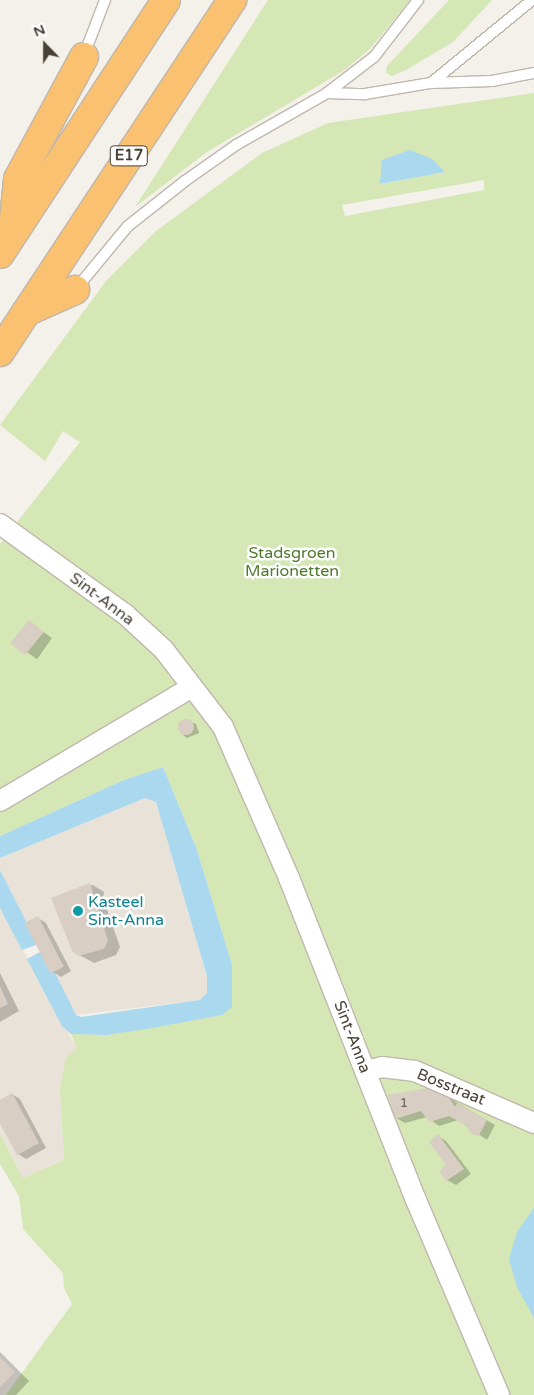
<!DOCTYPE html>
<html>
<head>
<meta charset="utf-8">
<style>
  body { margin:0 }
  #map { position:relative; width:534px; height:1395px; overflow:hidden; background:#f4f0ea; font-family:"Varela Round",sans-serif }
  div>[style] { position:absolute }
  [style*='--x'] { left:calc(var(--x)*1px); top:calc(var(--y)*1px); width:calc(var(--w)*1px); rotate:calc(var(--a)*1deg) }
  .residential>* { inset:0; background:#e8e2d8 }
  .green>* { inset:0; background:#d4e7b4 }
  .water>* { inset:0; background:#a9d8ef }
  .shadow>* { inset:0; background:#0003; transform-origin:0 0 }
  .building>* { inset:0; background:#d9cec3; transform-origin:0 0 }
  .round { border-radius:50% }
  .roads { filter:drop-shadow(1px 0 #c0b7ad) drop-shadow(-1px 0 #c0b7ad) drop-shadow(0 1px #c0b7ad) drop-shadow(0 -1px #c0b7ad) }
  .lane>* { height:10px; margin:-5px; padding:0 5px; transform-origin:5px; border-radius:5px; background:#fff }
  .street>* { height:20px; margin:-10px; padding:0 10px; transform-origin:10px; border-radius:10px; background:#fff }
  .highway>* { height:28px; margin:-14px; padding:0 14px; transform-origin:14px; border-radius:14px; background:#fac170 }
  .dots>* { width:14px; height:14px; translate:-50% -50%; box-sizing:border-box; border:2px solid #fff; border-radius:50% }
  span { translate:-50% -50%; white-space:nowrap; text-align:center; line-height:1.15; -webkit-text-stroke:5px #fff; paint-order:stroke }
  .number-label { font-size:14px; color:#6c645b }
  .number-label span { -webkit-text-stroke-width:0 }
  .shield-label span { padding:1px 4px; background:#fff; border:1px solid; border-radius:4px; -webkit-text-stroke-width:0 }
  .shield-label { font-size:15px; color:#484138; font-weight:700 }
  .park-label { font-size:16px; color:#50792c }
  .street-label { font-size:16px; color:#484138 }
  .culture-label { font-size:16px; color:#0d838f }
  .left { translate:0 -50%; text-align:left }
  .north { position:absolute; left:20px; top:20px; width:50px; height:50px; -webkit-text-stroke:4px #fff; paint-order:stroke; rotate:338deg; font-size:14px; font-weight:700; line-height:20px; text-align:center; color:#484138 }
  .north::after { content:''; display:block; margin:auto; width:18px; height:22px; background:#484138; clip-path:polygon(50% 0,100% 100%,50% 72%,0 100%) }
</style>
</head>
<body>
<div id="map">
  <div class="residential">
    <div style="clip-path:polygon(145px 798px,156px 802px,207px 976px,207px 993px,200px 1000px,76px 1015px,25px 923px,26px 921px,0 870px,0 858px)"></div>
    <div style="clip-path:polygon(0 908px,77px 1049px,60px 1088px,64px 1160px,23px 1178px,0 1134px)"></div>
  </div>
  <div class="green">
    <div style="clip-path:polygon(268px 0,410px 0,370px 49px,343px 71px,207px 152px,135px 207px)"></div>
    <div style="clip-path:polygon(449px 0,492px 0,453px 42px,406px 70px,392px 76px,386px 73px,387px 66px)"></div>
    <div style="clip-path:polygon(evenodd,534px 93px,534px 1395px,6px 1395px,72px 1304px,64px 1288px,63px 1273px,23px 1229px,19px 1196px,0 1164px,0 1134px,23px 1178px,64px 1160px,60px 1088px,66px 1058px,77px 1049px,71px 1034px,107px 1035px,222px 1015px,232px 965px,197px 850px,163px 767px,124px 780px,0 836px,0 544px,80px 442px,63px 431px,45px 461px,0 425px,106px 281px,156px 231px,262px 153px,328px 123px,534px 93px,383px 160px,445px 172px,381px 184px,383px 160px,534px 93px,484px 180px,484px 190px,345px 216px,342px 205px,484px 180px)"></div>
  </div>
  <div class="water">
    <div style="clip-path:polygon(410px 150px,432px 159px,445px 172px,380px 184px,382px 160px)"></div>
    <div style="clip-path:polygon(163px 767px,197px 850px,232px 965px,232px 1007px,222px 1015px,152px 1028px,107px 1035px,71px 1034px,62px 1026px,27px 959px,40px 952px,51px 972px,54px 971px,76px 1015px,81px 1017px,200px 1000px,207px 993px,207px 976px,156px 802px,145px 798px,0 858px,0 836px,124px 780px)"></div>
    <div style="clip-path:polygon(0 870px,26px 921px,36px 945px,22px 950px,0 908px)"></div>
    <div style="clip-path:polygon(534px 1208px,534px 1318px,517px 1287px,509px 1259px,517px 1232px)"></div>
  </div>
  <div class="shadow">
    <div style="left:29px;top:622px;width:28px;height:26px;rotate:35deg"></div>
    <div style="clip-path:polygon(185px 720px,196px 724px,199px 733px,187px 738px,184px 736px,178px 724px)"></div>
    <div style="clip-path:polygon(93px 885px,104px 892px,103px 898px,120px 947px,116px 955px,94px 963px,74px 952px,53px 899px)"></div>
    <div style="clip-path:polygon(38px 918px,46px 923px,71px 971px,61px 977px,53px 972px)"></div>
    <div style="clip-path:polygon(0 973px,19px 1011px,0 1022px)"></div>
    <div style="clip-path:polygon(12px 1094px,20px 1099px,46px 1148px,26px 1159px,18px 1154px,0 1121px,0 1101px)"></div>
    <div style="clip-path:polygon(446px 1096px,495px 1125px,487px 1140px,458px 1120px,439px 1126px,427px 1117px,405px 1123px,396px 1118px)"></div>
    <div style="clip-path:polygon(438px 1136px,446px 1141px,471px 1174px,456px 1185px,447px 1180px,448px 1166px)"></div>
    <div style="clip-path:polygon(0 1352px,29px 1381px,16px 1395px,0 1395px)"></div>
  </div>
  <div class="building">
    <div style="left:29px;top:620px;width:19px;height:30px;rotate:39deg"></div>
    <div class="round" style="left:178px;top:719px;width:16px;height:16px"></div>
    <div style="clip-path:polygon(90px 883px,108px 941px,104px 949px,78px 956px,72px 951px,51px 898px)"></div>
    <div style="left:38px;top:916px;width:57px;height:15px;rotate:63deg"></div>
    <div style="clip-path:polygon(0 986px,8px 1004px,0 1008px)"></div>
    <div style="clip-path:polygon(428px 1088px,448px 1096px,455px 1107px,457px 1103px,487px 1120px,478px 1137px,468px 1131px,469px 1127px,449px 1116px,429px 1122px,421px 1111px,395px 1119px,388px 1095px)"></div>
    <div style="clip-path:polygon(12px 1093px,39px 1143px,17px 1155px,0 1124px,0 1100px)"></div>
    <div style="clip-path:polygon(438px 1134px,464px 1169px,446px 1181px,439px 1171px,446px 1165px,429px 1142px)"></div>
    <div style="clip-path:polygon(0 1357px,15px 1372px,0 1387px)"></div>
  </div>
  <div class="roads">
    <div class="lane">
      <div style="--x:84;--y:55;--w:59;--a:-69.1"></div>
      <div style="--x:431;--y:83;--w:131;--a:-39.4"></div>
      <div style="--x:327;--y:93;--w:38;--a:2"></div>
      <div style="--x:365;--y:94;--w:67;--a:-9.5"></div>
      <div style="--x:431;--y:83;--w:61;--a:-1.9"></div>
      <div style="--x:492;--y:81;--w:43;--a:-10.8"></div>
      <div style="--x:75;--y:290;--w:83;--a:-50.4"></div>
      <div style="--x:128;--y:226;--w:73;--a:-38.3"></div>
      <div style="--x:185;--y:181;--w:62;--a:-35.2"></div>
      <div style="--x:236;--y:145;--w:105;--a:-29.7"></div>
      <div style="--x:327;--y:93;--w:59;--a:-37.5"></div>
      <div style="--x:374;--y:57;--w:72;--a:-52.3"></div>
    </div>
    <div class="street">
      <div style="--x:0;--y:524;--w:154;--a:35.8"></div>
      <div style="--x:125;--y:614;--w:53;--a:42.7"></div>
      <div style="--x:164;--y:650;--w:97;--a:52.5"></div>
      <div style="--x:223;--y:727;--w:165;--a:66.4"></div>
      <div style="--x:289;--y:878;--w:346;--a:68.5"></div>
      <div style="--x:416;--y:1200;--w:212;--a:66.9"></div>
      <div style="--x:0;--y:801;--w:223;--a:-30.7"></div>
      <div style="--x:365;--y:1071;--w:17;--a:-13"></div>
      <div style="--x:382;--y:1067;--w:33;--a:7"></div>
      <div style="--x:415;--y:1071;--w:130;--a:23.6"></div>
    </div>
    <div class="highway">
      <div style="--x:13;--y:229;--w:50;--a:-84.3"></div>
      <div style="--x:18;--y:179;--w:139;--a:-61.6"></div>
      <div style="--x:0;--y:254;--w:303;--a:-56.8"></div>
      <div style="--x:26;--y:312;--w:54;--a:-24.2"></div>
      <div style="--x:0;--y:352;--w:422;--a:-56.6"></div>
    </div>
  </div>
  <div class="dots">
    <div style="left:78px;top:911px;background:#0f9aa8"></div>
  </div>
  <div class="number-label">
    <span style="left:404px;top:1103px">1</span>
  </div>
  <div class="shield-label">
    <span style="left:129px;top:156px">E17</span>
  </div>
  <div class="park-label">
    <span style="left:292px;top:562px">Stadsgroen<br>Marionetten</span>
  </div>
  <div class="street-label">
    <span style="left:102px;top:599px;rotate:37deg">Sint-Anna</span>
    <span style="left:352px;top:1037px;rotate:69deg">Sint-Anna</span>
    <span style="left:451px;top:1087px;rotate:22deg">Bosstraat</span>
  </div>
  <div class="culture-label">
    <span class="left" style="left:88px;top:911px">Kasteel<br>Sint-Anna</span>
  </div>
  <div class="north">N</div>
</div>
</body>
</html>
